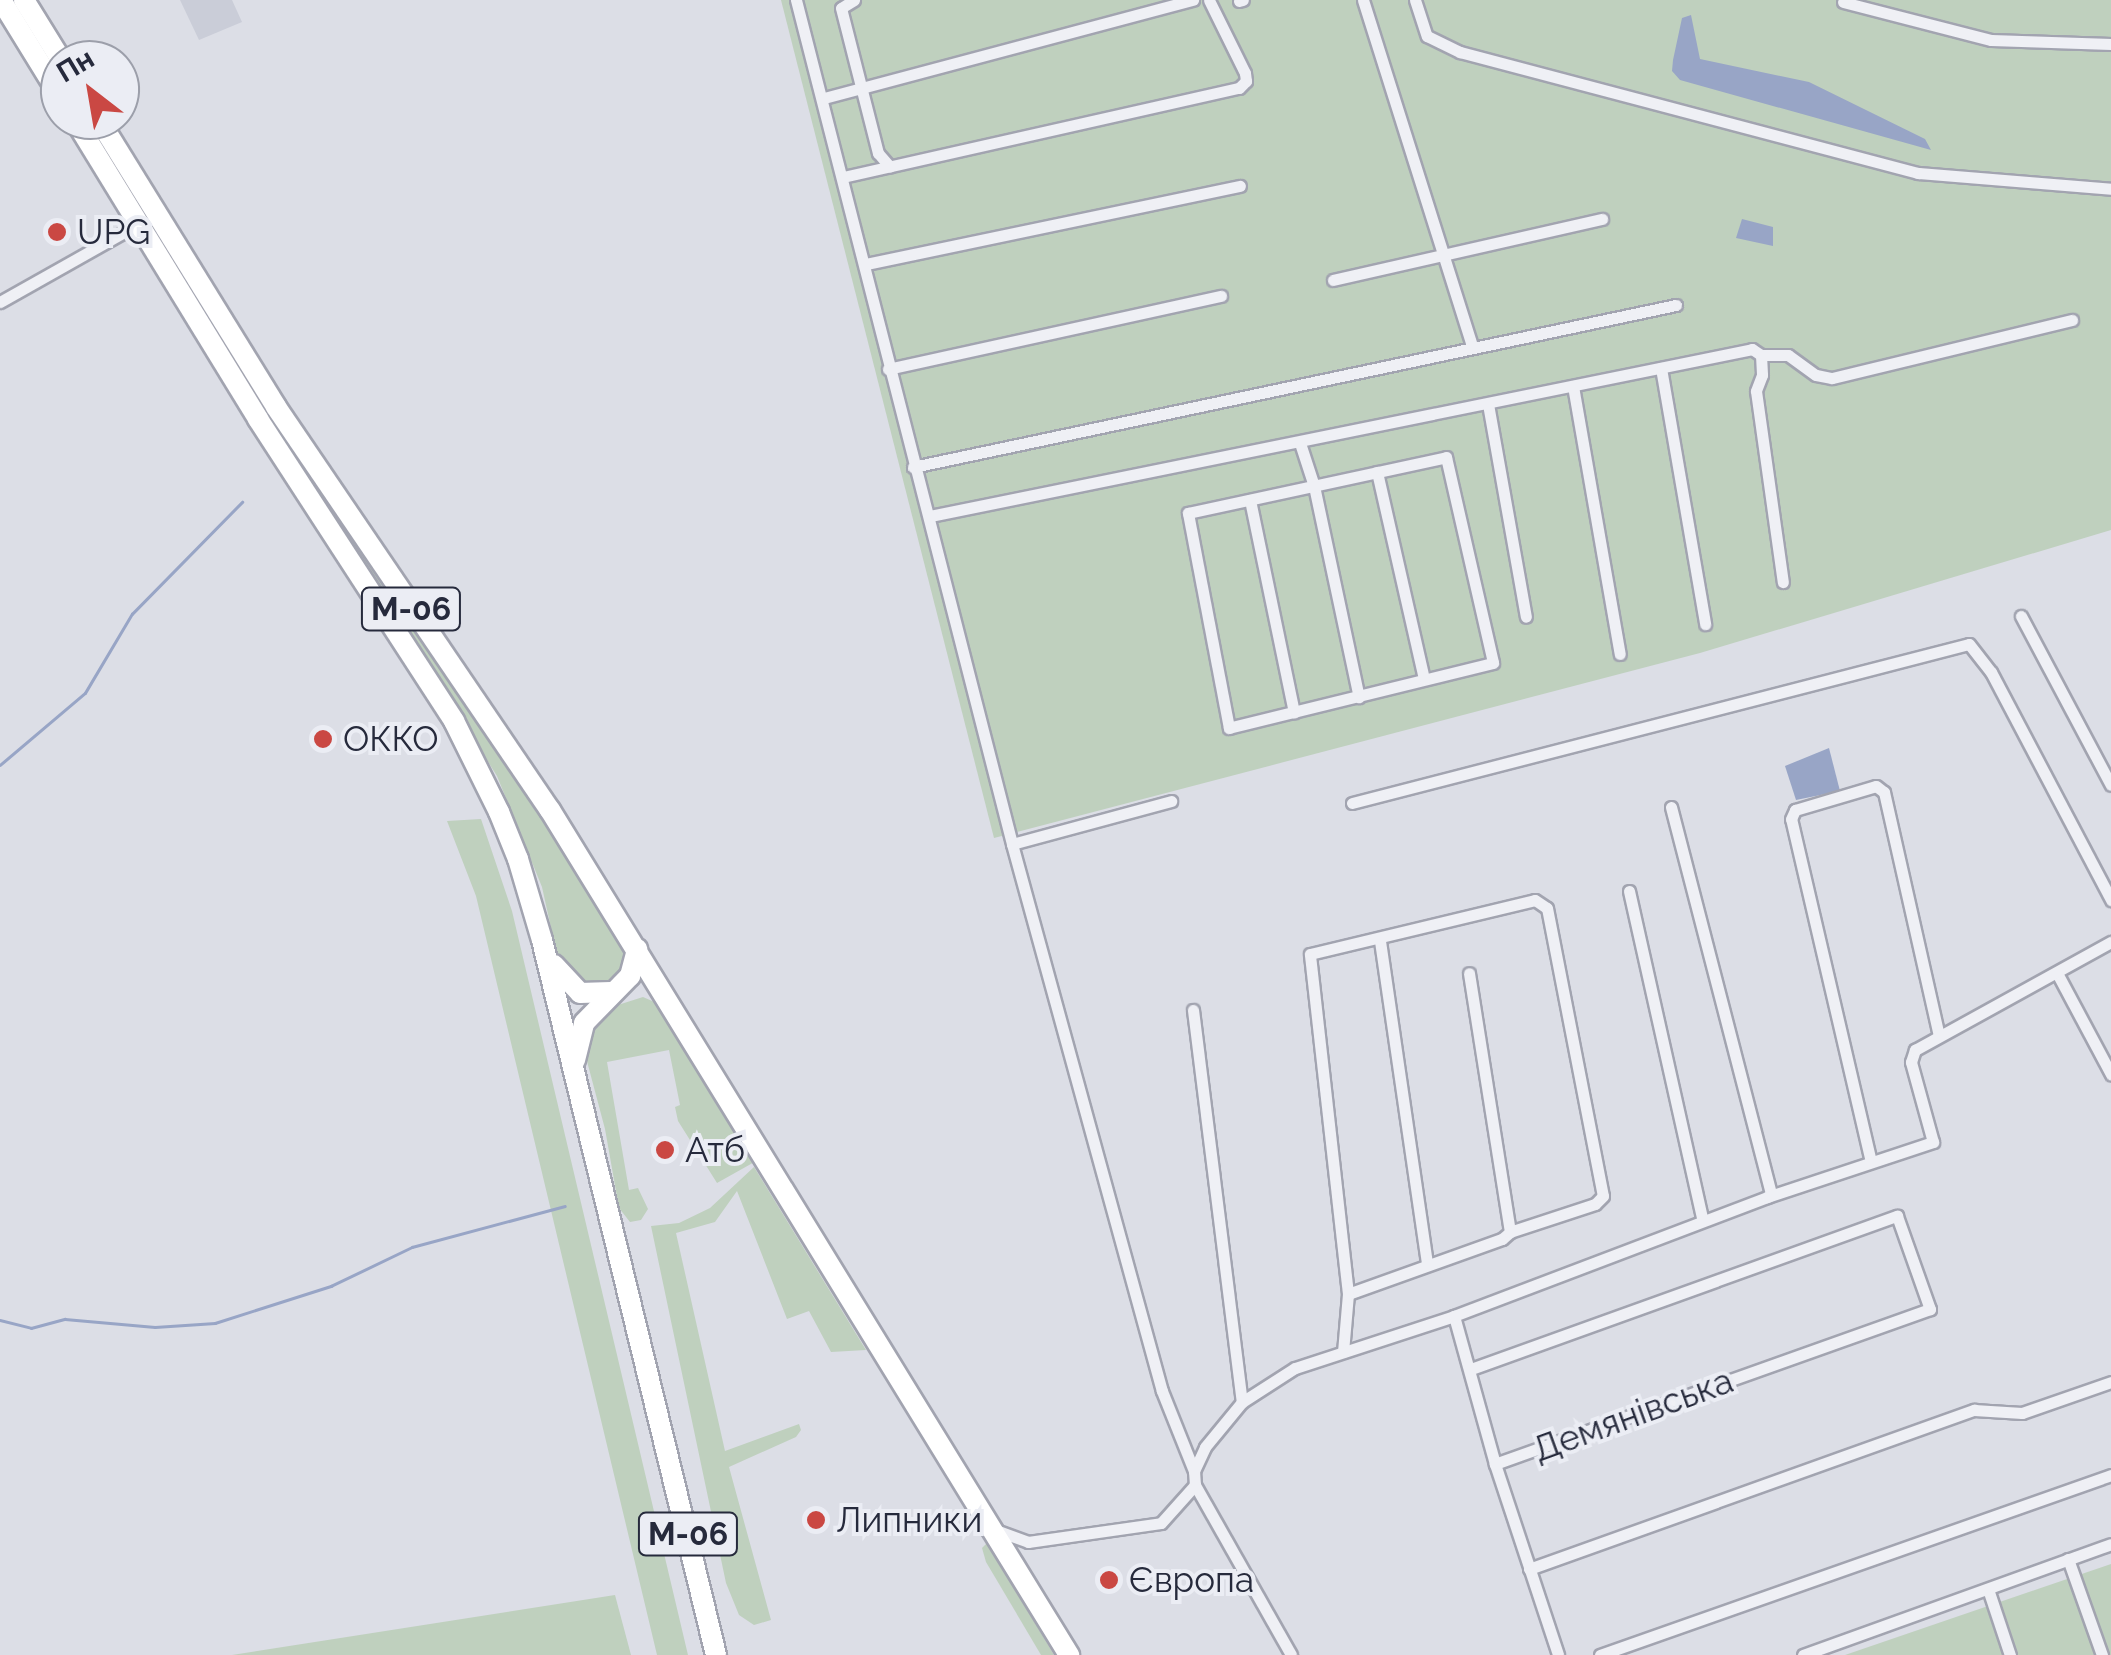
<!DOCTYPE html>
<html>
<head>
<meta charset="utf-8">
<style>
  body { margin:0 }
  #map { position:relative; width:2111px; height:1655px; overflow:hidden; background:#dcdee6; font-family:Raleway,sans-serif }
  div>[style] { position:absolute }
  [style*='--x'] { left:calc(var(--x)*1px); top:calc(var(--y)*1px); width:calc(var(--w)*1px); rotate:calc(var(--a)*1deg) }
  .built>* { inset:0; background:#cacdd8 }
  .green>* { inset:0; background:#bfd0be }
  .water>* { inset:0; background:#98a5c6 }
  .stream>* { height:2.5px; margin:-1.25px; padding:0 1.25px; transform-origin:1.25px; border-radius:1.25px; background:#98a5c6 }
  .roads { filter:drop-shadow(2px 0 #a2a4b0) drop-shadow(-2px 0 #a2a4b0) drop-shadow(0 2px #a2a4b0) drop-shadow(0 -2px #a2a4b0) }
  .street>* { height:11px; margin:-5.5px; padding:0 5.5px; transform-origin:5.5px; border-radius:5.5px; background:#eff0f5 }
  .highway>* { height:20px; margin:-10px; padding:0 10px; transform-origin:10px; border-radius:10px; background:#fff }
  .dots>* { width:28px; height:28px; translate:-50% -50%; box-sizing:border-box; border:5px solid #ebedf4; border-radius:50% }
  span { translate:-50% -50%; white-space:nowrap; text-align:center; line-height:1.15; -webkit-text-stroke:8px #ebedf4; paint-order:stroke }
  .shield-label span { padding:2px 8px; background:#ebedf4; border:2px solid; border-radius:8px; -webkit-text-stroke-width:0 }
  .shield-label { font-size:32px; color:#262a3c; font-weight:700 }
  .poi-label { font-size:35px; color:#262a3c }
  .left { translate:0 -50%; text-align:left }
  .street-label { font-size:35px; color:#262a3c }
  .north { position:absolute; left:40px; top:40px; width:100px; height:100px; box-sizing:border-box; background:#ebedf4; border:2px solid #9c9faa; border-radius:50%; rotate:329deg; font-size:28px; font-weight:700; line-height:40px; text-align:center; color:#262a3c }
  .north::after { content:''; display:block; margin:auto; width:35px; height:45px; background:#ca4843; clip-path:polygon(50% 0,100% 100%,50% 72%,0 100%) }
</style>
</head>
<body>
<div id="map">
  <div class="built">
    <div style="clip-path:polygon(180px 0,232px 0,242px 22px,199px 40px)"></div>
  </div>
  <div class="green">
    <div style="clip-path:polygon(781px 0,2111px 0,2111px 530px,1700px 653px,994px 838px)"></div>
    <div style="clip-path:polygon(84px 120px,91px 120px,624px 947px,624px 968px,611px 985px,592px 990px,559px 964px,542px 887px,497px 776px)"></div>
    <div style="clip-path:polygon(481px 819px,512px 911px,688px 1655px,657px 1655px,476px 896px,447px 821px)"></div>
    <div style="clip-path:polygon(643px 997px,659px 1004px,758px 1160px,717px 1183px,678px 1121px,675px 1107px,680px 1105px,669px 1050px,607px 1062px,629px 1190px,638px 1188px,648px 1209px,641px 1220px,630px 1222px,619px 1208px,605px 1129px,584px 1050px,599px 1011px)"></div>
    <div style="clip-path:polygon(754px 1167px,866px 1350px,831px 1352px,809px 1311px,787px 1319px,737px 1191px,715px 1222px,676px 1233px,725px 1451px,799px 1424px,801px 1430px,796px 1437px,729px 1467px,771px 1620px,754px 1625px,739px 1615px,726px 1583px,651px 1226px,679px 1223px,710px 1208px)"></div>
    <div style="clip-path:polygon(987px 1543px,1044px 1638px,1054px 1655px,1041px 1655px,986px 1562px,982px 1548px)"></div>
    <div style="clip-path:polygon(2111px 1564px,2111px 1655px,1845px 1655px)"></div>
    <div style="clip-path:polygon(615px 1595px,631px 1655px,232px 1655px)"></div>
  </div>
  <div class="water">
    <div style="clip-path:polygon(1691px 15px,1700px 59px,1809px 82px,1925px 139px,1931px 150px,1680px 80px,1672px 71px,1673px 60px,1682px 18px)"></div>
    <div style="clip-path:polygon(1742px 219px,1773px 227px,1773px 246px,1736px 238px)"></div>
    <div style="clip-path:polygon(1829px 748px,1840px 791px,1796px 800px,1785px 766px)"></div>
  </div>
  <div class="stream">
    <div style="--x:0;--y:765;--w:111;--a:-40.3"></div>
    <div style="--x:85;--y:693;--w:92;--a:-59.3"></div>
    <div style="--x:132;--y:614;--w:157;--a:-45.5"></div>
    <div style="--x:0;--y:1320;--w:32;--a:14"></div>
    <div style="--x:31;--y:1328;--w:35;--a:-15"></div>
    <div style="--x:65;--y:1319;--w:90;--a:5.1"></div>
    <div style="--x:155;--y:1327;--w:60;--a:-3.8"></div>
    <div style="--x:215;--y:1323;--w:122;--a:-17.7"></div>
    <div style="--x:331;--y:1286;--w:90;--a:-25.7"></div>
    <div style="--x:412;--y:1247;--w:158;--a:-15"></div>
  </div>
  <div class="roads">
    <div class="street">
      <div style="--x:796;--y:0;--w:871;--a:75.64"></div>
      <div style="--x:1012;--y:844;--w:567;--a:74.67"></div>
      <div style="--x:1162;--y:1391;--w:86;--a:68.2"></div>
      <div style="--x:854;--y:0;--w:15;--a:148"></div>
      <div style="--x:841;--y:8;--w:150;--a:75.7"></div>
      <div style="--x:878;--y:153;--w:18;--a:49"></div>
      <div style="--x:1363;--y:0;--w:362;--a:72.5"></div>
      <div style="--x:1415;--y:0;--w:38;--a:72"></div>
      <div style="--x:1427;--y:36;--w:37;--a:26"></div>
      <div style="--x:1460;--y:52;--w:474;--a:14.8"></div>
      <div style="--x:1918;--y:173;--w:194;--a:4.7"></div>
      <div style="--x:1239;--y:1;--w:4;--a:-14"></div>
      <div style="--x:1843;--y:2;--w:153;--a:14.4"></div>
      <div style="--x:1991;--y:40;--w:120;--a:1.9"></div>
      <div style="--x:824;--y:98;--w:382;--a:-14.9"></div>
      <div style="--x:843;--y:177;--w:406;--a:-12.7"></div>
      <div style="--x:1239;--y:88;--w:10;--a:-45"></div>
      <div style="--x:1246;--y:81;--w:8;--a:-97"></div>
      <div style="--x:1245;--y:73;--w:81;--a:-116.3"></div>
      <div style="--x:866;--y:264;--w:382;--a:-11.8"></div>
      <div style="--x:1333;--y:280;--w:276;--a:-12.8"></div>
      <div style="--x:0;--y:302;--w:161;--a:-29.4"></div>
      <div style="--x:1761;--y:355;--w:20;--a:87"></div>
      <div style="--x:1762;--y:375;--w:17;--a:111"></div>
      <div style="--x:1756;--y:391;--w:193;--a:82"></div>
      <div style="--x:1661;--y:368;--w:260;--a:80.2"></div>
      <div style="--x:888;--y:369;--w:341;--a:-12.4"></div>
      <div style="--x:1573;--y:386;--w:272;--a:80.1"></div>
      <div style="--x:1488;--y:404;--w:216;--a:79.9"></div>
      <div style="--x:1300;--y:443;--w:45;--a:72"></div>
      <div style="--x:1314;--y:486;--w:216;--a:78"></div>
      <div style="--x:1446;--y:457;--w:211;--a:77.1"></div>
      <div style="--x:1493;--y:663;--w:272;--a:166.2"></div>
      <div style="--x:1229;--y:728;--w:219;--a:-100.8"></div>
      <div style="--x:1188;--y:513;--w:264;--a:-12.2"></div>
      <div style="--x:913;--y:467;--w:780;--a:-11.99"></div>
      <div style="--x:1377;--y:472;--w:212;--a:77.2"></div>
      <div style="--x:1250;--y:500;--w:217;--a:78.3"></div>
      <div style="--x:930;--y:516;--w:839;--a:-11.48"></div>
      <div style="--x:1752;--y:349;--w:11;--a:34"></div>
      <div style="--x:1761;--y:355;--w:27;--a:0"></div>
      <div style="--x:1788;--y:355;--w:34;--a:36"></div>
      <div style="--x:1816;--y:375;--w:16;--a:11"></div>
      <div style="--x:1832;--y:378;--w:247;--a:-13.6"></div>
      <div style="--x:2021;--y:616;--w:191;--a:62"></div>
      <div style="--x:1352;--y:803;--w:637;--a:-14.45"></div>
      <div style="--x:1969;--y:644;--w:36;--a:52"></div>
      <div style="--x:1991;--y:672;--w:258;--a:62.2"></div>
      <div style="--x:1671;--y:807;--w:401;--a:75.5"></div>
      <div style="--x:1012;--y:844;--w:165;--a:-15.1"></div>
      <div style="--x:1629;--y:891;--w:338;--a:77.4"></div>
      <div style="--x:1380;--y:941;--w:327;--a:81.7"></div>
      <div style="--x:2057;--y:973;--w:115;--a:61.9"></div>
      <div style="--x:1193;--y:1010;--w:395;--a:82.9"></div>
      <div style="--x:1871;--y:1162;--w:352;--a:-103.1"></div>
      <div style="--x:1791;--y:819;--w:10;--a:-66"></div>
      <div style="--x:1795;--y:810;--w:84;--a:-16.5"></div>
      <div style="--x:1876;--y:786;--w:10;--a:37"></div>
      <div style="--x:1884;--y:792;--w:250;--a:77.3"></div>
      <div style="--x:1348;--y:1294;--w:164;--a:-19.7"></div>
      <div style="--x:1502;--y:1239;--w:11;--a:-41"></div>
      <div style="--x:1510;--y:1232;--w:262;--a:-99"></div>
      <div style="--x:1454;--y:1316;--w:154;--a:74.5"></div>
      <div style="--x:1495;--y:1464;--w:201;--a:71.7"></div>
      <div style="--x:1343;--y:1352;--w:58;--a:-85.1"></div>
      <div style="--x:1348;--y:1294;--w:342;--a:-96.4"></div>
      <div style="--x:1310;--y:954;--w:231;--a:-13.5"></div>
      <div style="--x:1535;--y:900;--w:14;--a:34"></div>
      <div style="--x:1547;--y:908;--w:293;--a:79"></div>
      <div style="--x:1603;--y:1196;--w:11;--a:135"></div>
      <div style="--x:1595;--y:1204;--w:89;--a:161.8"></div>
      <div style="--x:1471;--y:1369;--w:453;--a:-19.8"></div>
      <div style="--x:1897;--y:1216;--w:99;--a:70.5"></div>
      <div style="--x:1930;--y:1309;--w:462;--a:160.4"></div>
      <div style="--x:1195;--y:1485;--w:195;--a:60.5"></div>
      <div style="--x:998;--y:1531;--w:32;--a:20"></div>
      <div style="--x:1028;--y:1542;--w:134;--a:-8.1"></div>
      <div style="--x:1161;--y:1523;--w:51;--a:-48.2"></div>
      <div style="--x:1195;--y:1485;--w:14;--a:-94"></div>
      <div style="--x:1194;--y:1471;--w:26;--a:-65"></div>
      <div style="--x:1205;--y:1447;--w:58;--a:-50.6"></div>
      <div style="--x:1242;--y:1402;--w:63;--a:-32.7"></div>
      <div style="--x:1295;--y:1368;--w:167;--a:-18.1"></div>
      <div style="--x:1454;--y:1316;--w:335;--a:-20.8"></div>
      <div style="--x:1767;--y:1197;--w:175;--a:-18.3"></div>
      <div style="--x:1933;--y:1142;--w:83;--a:-105.4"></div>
      <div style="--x:1911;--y:1062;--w:13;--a:-72"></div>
      <div style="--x:1915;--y:1050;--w:224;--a:-28.9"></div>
      <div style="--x:2068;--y:1559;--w:102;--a:70.5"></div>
      <div style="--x:1529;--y:1569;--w:473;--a:-19.7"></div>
      <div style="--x:1974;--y:1410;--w:48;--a:3.6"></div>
      <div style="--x:2022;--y:1413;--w:94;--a:-19.2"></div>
      <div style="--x:1988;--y:1589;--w:70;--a:71.6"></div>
      <div style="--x:1600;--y:1655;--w:542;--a:-19.4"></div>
      <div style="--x:1803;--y:1655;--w:327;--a:-19.8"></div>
    </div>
    <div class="highway">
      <div style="--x:1;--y:0;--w:113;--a:58.4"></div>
      <div style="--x:24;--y:0;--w:70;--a:58.3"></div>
      <div style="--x:75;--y:120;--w:351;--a:58.5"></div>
      <div style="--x:258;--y:419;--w:360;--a:57"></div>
      <div style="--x:454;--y:721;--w:102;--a:63.7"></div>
      <div style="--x:499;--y:812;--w:51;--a:68"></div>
      <div style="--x:518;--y:859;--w:84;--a:73.5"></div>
      <div style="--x:542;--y:940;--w:736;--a:76.32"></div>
      <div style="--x:99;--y:120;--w:337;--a:58.3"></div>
      <div style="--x:276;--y:407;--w:487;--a:55.8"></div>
      <div style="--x:550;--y:810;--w:992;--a:58.44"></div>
      <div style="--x:554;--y:965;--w:38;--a:47"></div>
      <div style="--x:580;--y:993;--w:31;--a:-2"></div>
      <div style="--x:575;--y:1060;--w:38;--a:-76"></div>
      <div style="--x:584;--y:1023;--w:66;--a:-45.6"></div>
      <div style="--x:630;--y:976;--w:28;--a:-75"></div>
    </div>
  </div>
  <div class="dots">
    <div style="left:57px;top:232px;background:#ca4843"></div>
    <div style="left:323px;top:739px;background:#ca4843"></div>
    <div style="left:665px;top:1150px;background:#ca4843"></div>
    <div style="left:816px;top:1520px;background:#ca4843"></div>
    <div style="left:1109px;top:1580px;background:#ca4843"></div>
  </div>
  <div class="shield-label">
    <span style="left:411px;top:609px">М-06</span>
    <span style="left:688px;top:1534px">М-06</span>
  </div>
  <div class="poi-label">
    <span class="left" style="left:77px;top:232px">UPG</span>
    <span class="left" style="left:343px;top:739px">ОККО</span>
    <span class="left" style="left:685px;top:1150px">Атб</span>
    <span class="left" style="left:836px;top:1520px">Липники</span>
    <span class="left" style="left:1129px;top:1580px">Європа</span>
  </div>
  <div class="street-label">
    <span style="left:1633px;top:1415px;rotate:-20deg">Демянівська</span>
  </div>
  <div class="north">Пн</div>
</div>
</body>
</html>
